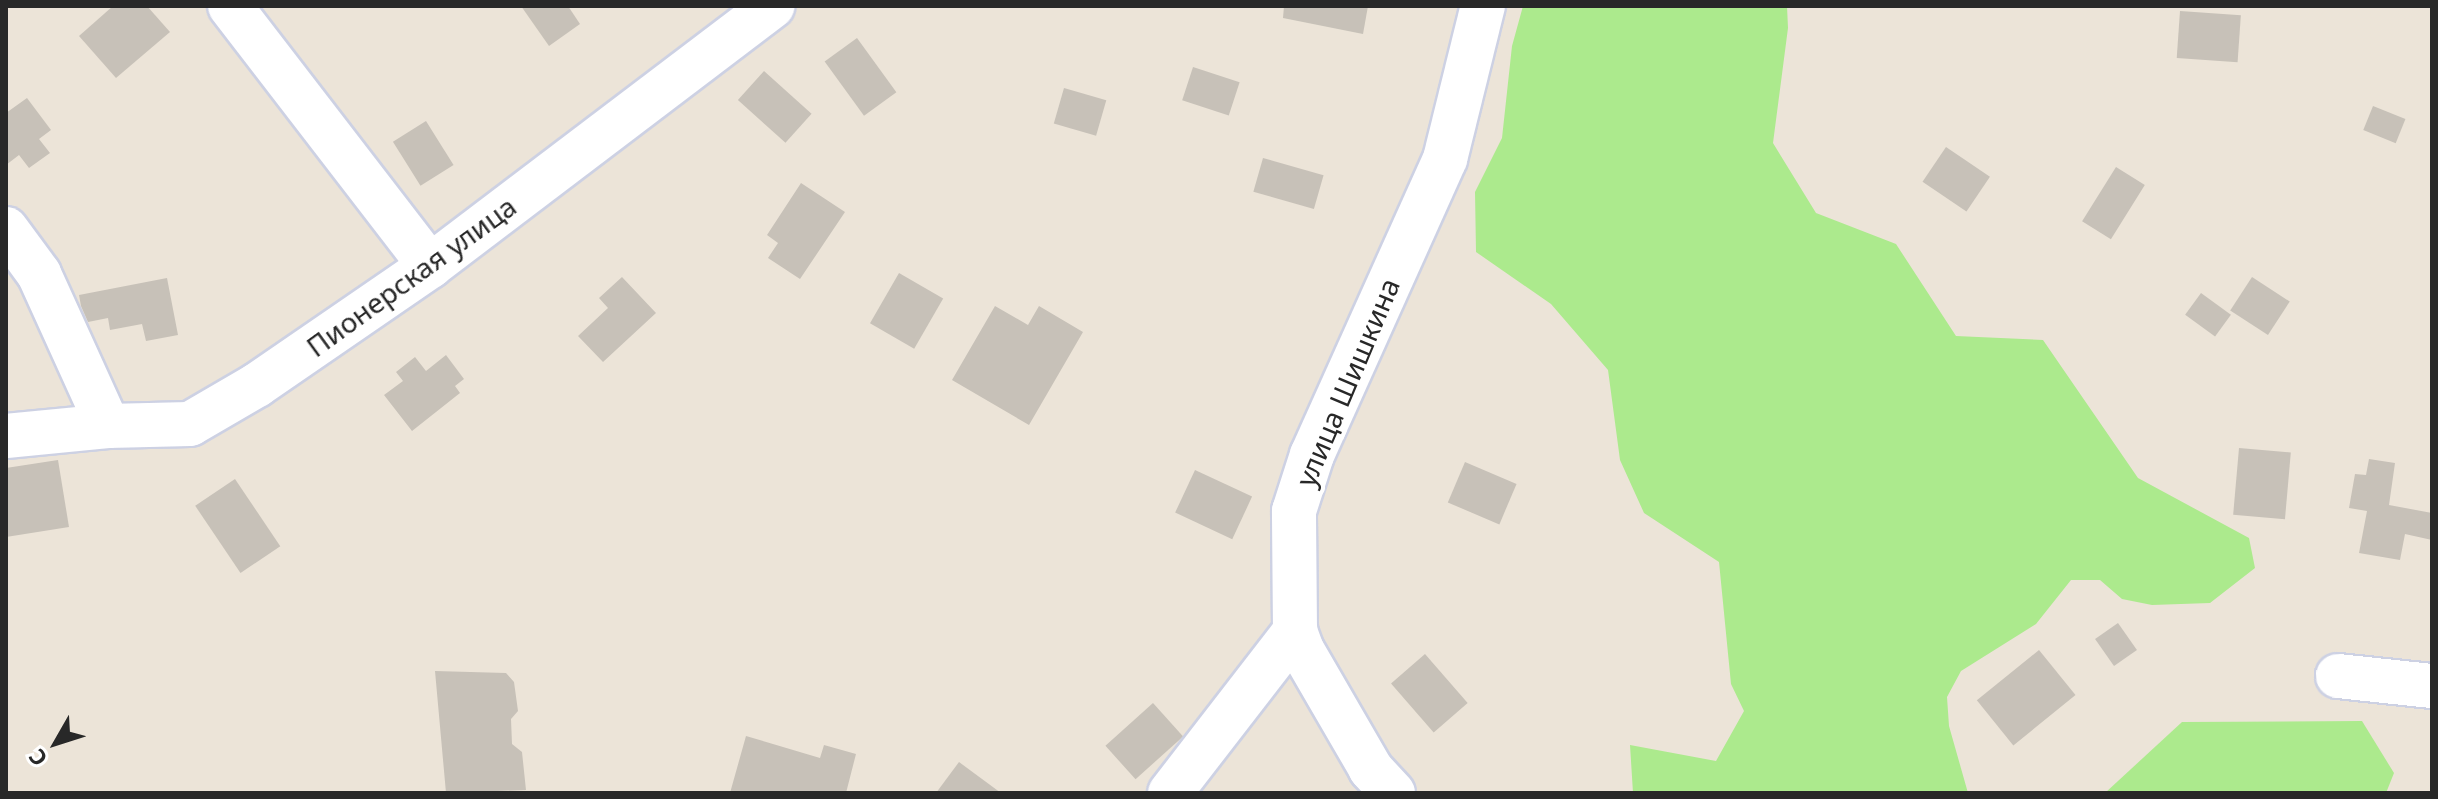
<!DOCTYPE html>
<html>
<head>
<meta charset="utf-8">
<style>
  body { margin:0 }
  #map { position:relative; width:2438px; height:799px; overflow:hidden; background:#ece4d8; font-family:"Noto Sans",sans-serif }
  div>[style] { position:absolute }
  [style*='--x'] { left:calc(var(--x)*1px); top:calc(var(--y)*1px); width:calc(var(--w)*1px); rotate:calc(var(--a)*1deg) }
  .green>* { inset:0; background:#acea8d }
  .building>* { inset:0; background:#c7c1b8; transform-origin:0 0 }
  .roads { filter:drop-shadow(2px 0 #cdd1e3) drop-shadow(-2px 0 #cdd1e3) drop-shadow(0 2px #cdd1e3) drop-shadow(0 -2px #cdd1e3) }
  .minor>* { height:44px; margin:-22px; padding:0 22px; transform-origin:22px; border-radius:22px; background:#fff }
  span { translate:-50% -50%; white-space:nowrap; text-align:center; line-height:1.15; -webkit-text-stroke:8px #fff; paint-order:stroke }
  .street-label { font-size:28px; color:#282828 }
  .frame { position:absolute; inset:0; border:8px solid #282828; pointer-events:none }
  .north { position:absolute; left:16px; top:703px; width:80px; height:80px; -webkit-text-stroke:6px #fff; paint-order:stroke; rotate:231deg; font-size:22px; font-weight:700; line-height:32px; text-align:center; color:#282828 }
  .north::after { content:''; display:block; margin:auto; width:28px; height:36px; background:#282828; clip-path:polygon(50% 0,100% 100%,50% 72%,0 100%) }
</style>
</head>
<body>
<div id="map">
  <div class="green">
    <div style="clip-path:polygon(1523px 6px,1787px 6px,1788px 28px,1773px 143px,1816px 213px,1896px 244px,1956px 336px,2043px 340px,2138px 478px,2249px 538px,2255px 568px,2210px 603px,2152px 605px,2122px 599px,2100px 580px,2071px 580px,2036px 624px,1961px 671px,1947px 697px,1949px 726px,1968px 793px,1633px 793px,1630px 745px,1716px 761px,1744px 711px,1731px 684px,1719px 562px,1644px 513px,1620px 460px,1608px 370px,1551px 304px,1476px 252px,1475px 192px,1502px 138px,1512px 46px)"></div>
    <div style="clip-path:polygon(2362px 721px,2394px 773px,2386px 793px,2105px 793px,2182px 722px)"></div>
  </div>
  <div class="building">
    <div style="clip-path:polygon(113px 6px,147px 6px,170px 32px,116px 78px,79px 36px)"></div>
    <div style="clip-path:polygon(521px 6px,568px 6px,580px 24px,549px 46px)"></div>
    <div style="clip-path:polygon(1284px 6px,1368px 6px,1363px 34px,1283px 18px)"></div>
    <div style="left:2180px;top:11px;width:61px;height:47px;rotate:4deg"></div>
    <div style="left:857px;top:38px;width:67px;height:40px;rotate:54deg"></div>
    <div style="left:1193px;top:67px;width:49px;height:35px;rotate:18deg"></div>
    <div style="left:764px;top:71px;width:64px;height:39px;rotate:42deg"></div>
    <div style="left:1064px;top:88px;width:44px;height:37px;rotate:16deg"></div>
    <div style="clip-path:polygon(27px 98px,51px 130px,39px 139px,50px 153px,29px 168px,19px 155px,6px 165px,6px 113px)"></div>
    <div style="left:2373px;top:106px;width:35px;height:26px;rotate:22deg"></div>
    <div style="left:426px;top:121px;width:52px;height:39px;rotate:58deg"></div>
    <div style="left:1946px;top:147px;width:53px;height:42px;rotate:34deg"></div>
    <div style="left:1263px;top:158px;width:63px;height:35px;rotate:16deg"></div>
    <div style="left:2116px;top:167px;width:34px;height:64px;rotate:32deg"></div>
    <div style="clip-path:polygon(801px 183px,845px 212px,800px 279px,768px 258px,778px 243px,767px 235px)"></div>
    <div style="left:899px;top:273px;width:51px;height:58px;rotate:30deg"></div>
    <div style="clip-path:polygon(622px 277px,656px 313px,603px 362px,578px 336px,608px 308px,599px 298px)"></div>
    <div style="left:2252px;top:277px;width:45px;height:40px;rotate:33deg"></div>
    <div style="clip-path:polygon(167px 278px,178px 335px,146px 341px,142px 324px,110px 330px,108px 318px,88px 322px,81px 306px,79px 295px)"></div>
    <div style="left:2201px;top:293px;width:37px;height:27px;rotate:36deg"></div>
    <div style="clip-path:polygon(995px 306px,1028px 325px,1039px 306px,1083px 332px,1029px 425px,952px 380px)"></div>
    <div style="clip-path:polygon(446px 355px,464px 379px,455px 386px,460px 393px,412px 431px,384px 395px,403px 381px,396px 372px,415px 357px,426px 371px)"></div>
    <div style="left:2239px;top:448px;width:52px;height:67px;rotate:5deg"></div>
    <div style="clip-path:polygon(2369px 459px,2395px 463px,2389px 505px,2432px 513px,2432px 540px,2405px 534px,2400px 560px,2359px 553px,2367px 511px,2349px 508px,2355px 474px,2366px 475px)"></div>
    <div style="clip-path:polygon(58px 460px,69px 527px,6px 537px,6px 468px)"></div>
    <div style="left:1465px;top:462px;width:56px;height:44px;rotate:23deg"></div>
    <div style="left:1195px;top:470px;width:63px;height:47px;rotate:25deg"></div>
    <div style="left:235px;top:479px;width:81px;height:48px;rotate:56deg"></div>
    <div style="left:2118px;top:623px;width:33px;height:28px;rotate:55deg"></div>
    <div style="left:2039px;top:650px;width:58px;height:80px;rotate:51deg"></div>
    <div style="left:1425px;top:654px;width:65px;height:45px;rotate:49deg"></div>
    <div style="clip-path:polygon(435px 671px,506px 673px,514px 682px,518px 711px,511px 719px,512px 744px,522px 752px,526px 790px,446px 793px)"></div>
    <div style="left:1153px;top:703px;width:45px;height:64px;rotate:48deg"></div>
    <div style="clip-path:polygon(746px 736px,820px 758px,824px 745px,856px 754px,846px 793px,730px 793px)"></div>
    <div style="clip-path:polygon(959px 762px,1001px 793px,936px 793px)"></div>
  </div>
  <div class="roads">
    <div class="minor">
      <div style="--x:230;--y:6;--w:328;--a:52.4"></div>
      <div style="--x:6;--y:229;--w:56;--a:53.7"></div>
      <div style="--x:39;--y:274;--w:167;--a:65.6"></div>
      <div style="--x:6;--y:436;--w:102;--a:-5.6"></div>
      <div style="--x:108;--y:426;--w:82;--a:-1.4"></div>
      <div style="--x:190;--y:424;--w:78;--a:-30.2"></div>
      <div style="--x:257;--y:385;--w:210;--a:-34.5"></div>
      <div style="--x:430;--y:266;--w:430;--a:-37.2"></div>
      <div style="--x:2338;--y:676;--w:95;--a:6.1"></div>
      <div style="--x:1170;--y:793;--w:205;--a:-52.3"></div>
      <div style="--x:1393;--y:793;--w:33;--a:-133"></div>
      <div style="--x:1371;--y:769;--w:138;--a:-120.1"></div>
      <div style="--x:1302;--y:650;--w:20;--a:-110"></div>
      <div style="--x:1295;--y:631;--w:120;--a:-90.5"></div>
      <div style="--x:1294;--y:511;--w:59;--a:-72.2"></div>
      <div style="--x:1312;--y:455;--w:325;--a:-65.8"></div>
      <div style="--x:1445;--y:159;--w:158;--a:-76.1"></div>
    </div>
  </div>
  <div class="street-label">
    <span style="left:411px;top:276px;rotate:-36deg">Пионерская улица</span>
    <span style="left:1347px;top:382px;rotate:-67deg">улица Шишкина</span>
  </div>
  <div class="frame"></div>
  <div class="north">С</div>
</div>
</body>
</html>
